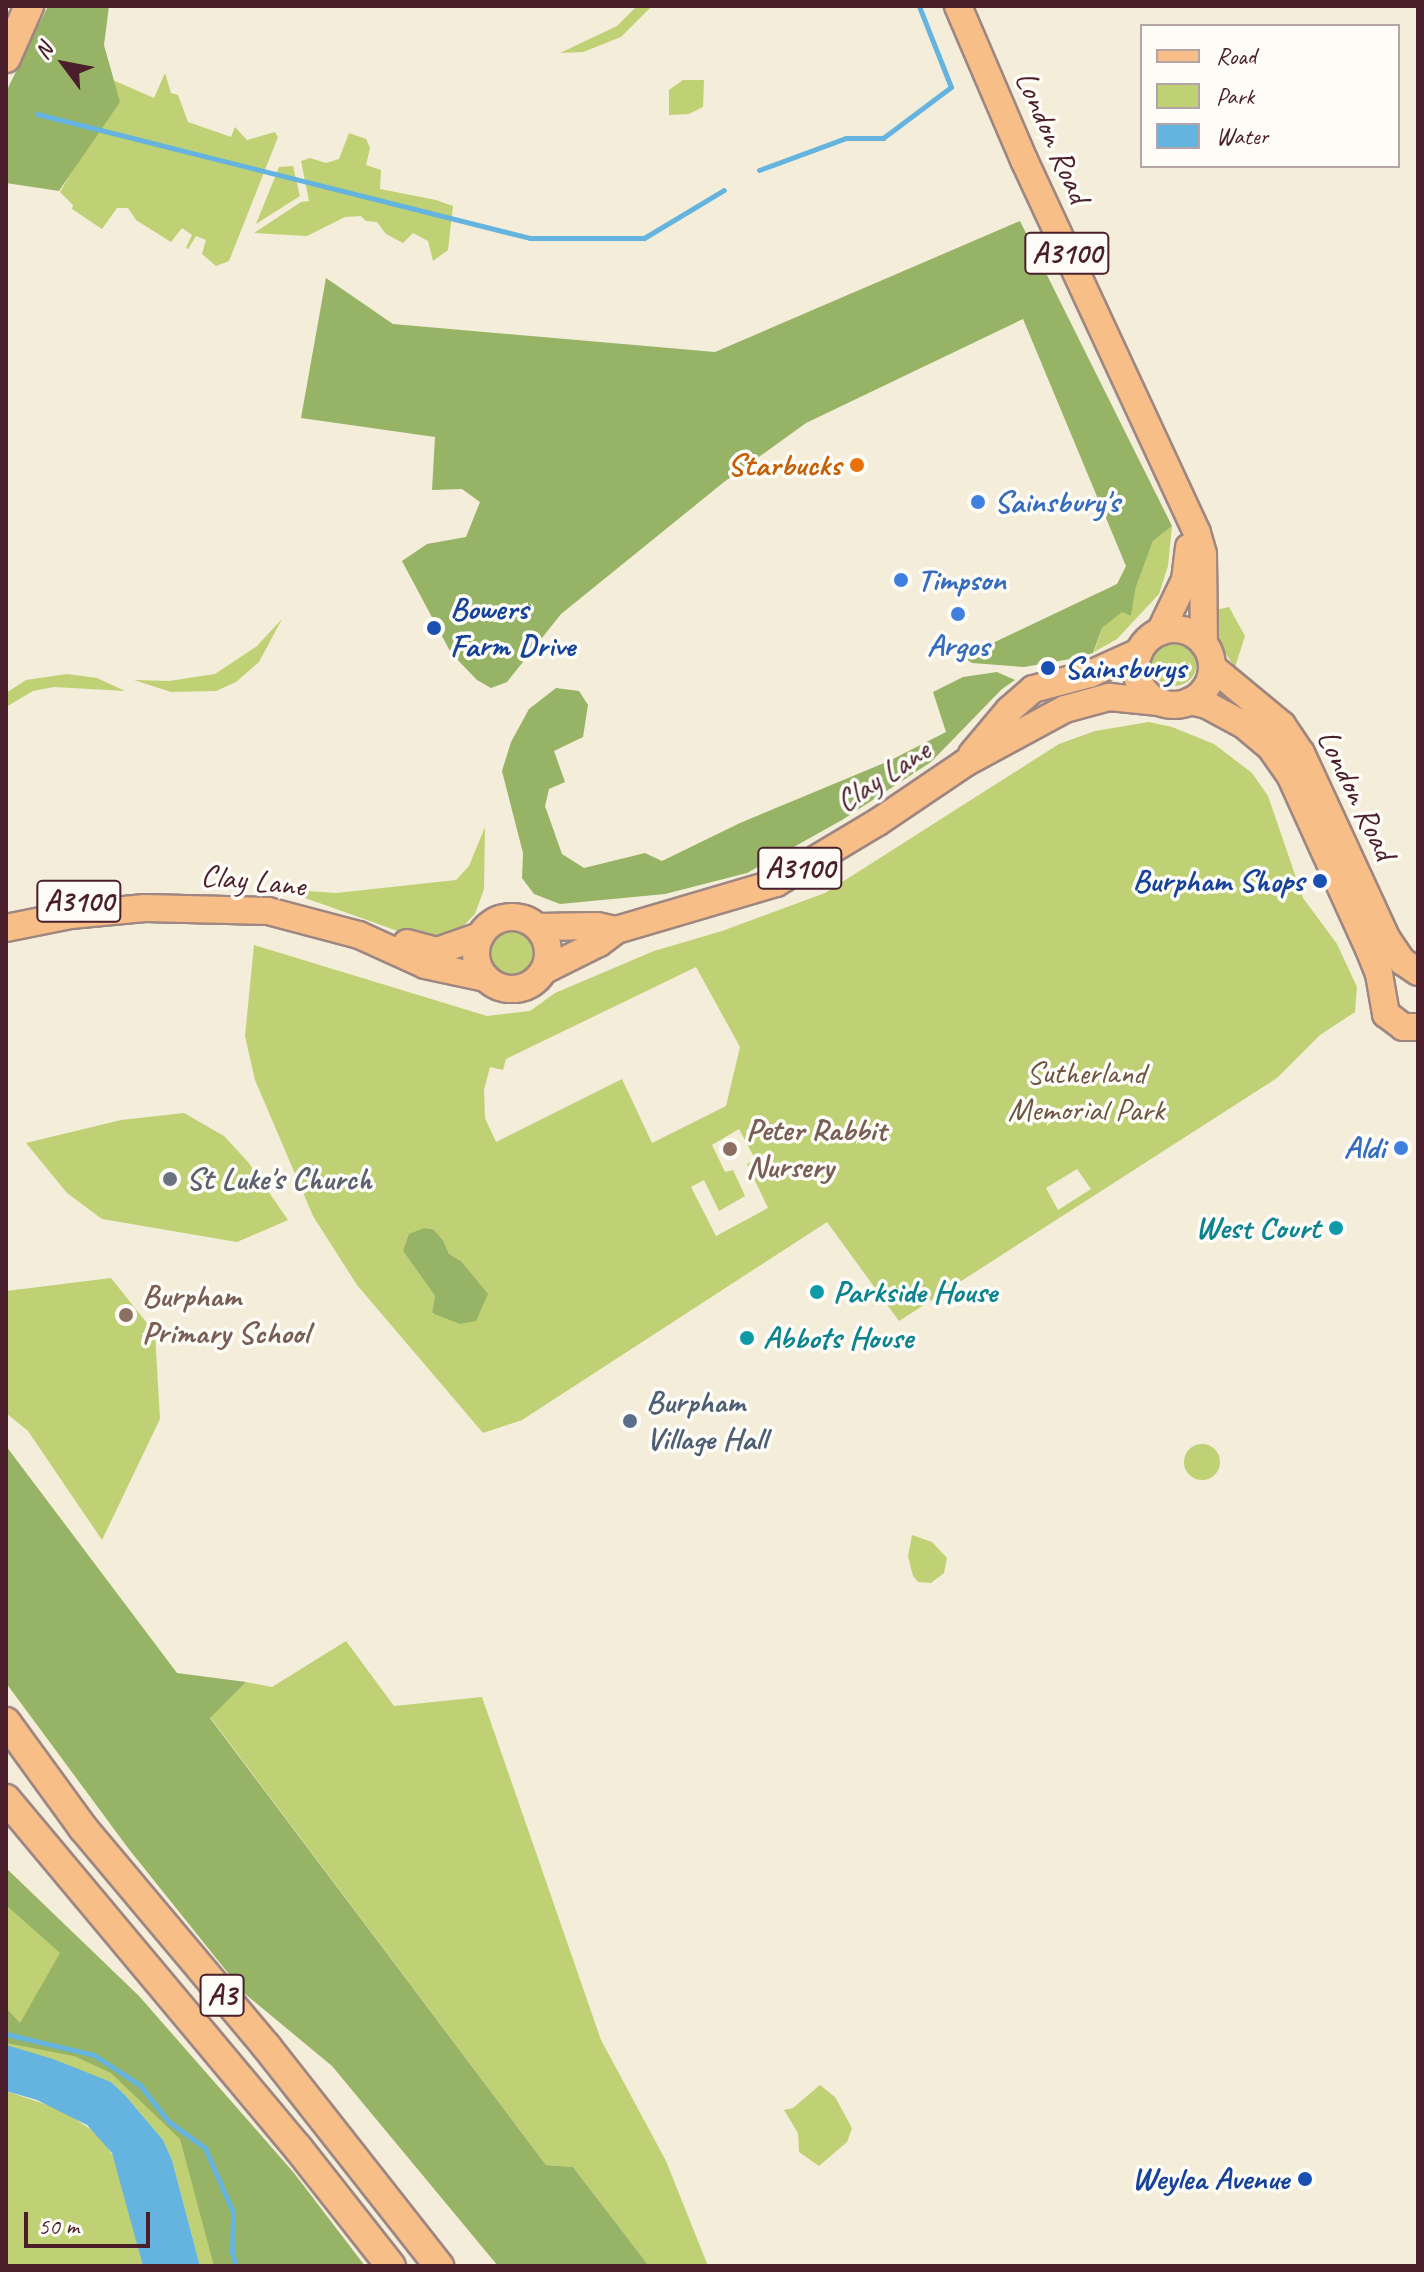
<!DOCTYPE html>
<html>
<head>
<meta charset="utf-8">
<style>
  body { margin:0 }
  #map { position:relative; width:1424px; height:2272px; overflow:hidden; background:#f3edd9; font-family:Caveat,sans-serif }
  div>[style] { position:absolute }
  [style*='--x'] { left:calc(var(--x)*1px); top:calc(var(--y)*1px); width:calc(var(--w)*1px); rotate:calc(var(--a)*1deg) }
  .green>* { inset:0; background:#bfd174 }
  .round { border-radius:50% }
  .forest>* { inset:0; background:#97b366 }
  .water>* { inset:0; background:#64b4df }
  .stream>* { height:5px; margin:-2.5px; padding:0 2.5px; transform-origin:2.5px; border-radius:2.5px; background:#64b4df }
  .roads { filter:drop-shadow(2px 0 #9e8682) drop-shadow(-2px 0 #9e8682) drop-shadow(0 2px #9e8682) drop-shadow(0 -2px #9e8682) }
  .primary>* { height:26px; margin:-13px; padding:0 13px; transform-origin:13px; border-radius:13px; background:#f7be87 }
  .primary>.ring { margin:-13px; padding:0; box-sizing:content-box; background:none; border:26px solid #f7be87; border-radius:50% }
  .trunk>* { height:28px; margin:-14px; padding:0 14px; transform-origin:14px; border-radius:14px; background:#f7be87 }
  .dots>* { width:22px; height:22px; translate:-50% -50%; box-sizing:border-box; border:4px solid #fdfcf7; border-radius:50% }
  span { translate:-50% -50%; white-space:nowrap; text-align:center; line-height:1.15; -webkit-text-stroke:7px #fdfcf7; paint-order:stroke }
  .shield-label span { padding:2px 6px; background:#fdfcf7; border:2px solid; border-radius:6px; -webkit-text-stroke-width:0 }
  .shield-label { font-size:30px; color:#4a1f2b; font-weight:700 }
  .street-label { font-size:32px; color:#4a1f2b }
  .food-label { font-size:32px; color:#c56008; font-weight:700 }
  .right { translate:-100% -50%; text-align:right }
  .shop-label { font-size:32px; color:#366cbe; font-weight:700 }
  .left { translate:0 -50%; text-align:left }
  .transit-label { font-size:32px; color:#164399; font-weight:700 }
  .park-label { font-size:32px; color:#6d5441 }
  .education-label { font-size:32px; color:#785e54; font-weight:700 }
  .worship-label { font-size:32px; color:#5b616d; font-weight:700 }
  .culture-label { font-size:32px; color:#0d838f; font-weight:700 }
  .service-label { font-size:32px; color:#4e5e75; font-weight:700 }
  .frame { position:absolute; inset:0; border:8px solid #4a1f2b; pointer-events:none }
  .legend { position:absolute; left:1140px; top:24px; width:260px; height:144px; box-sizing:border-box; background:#fdfcf7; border:2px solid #b5a4a5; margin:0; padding:10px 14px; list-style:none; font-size:24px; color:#4a1f2b }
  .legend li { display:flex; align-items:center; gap:16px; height:40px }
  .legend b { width:40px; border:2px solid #b5a4a5 }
  .north { position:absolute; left:24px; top:24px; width:80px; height:80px; -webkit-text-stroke:6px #fdfcf7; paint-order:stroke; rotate:302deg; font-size:22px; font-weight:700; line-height:32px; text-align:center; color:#4a1f2b }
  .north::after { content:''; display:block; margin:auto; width:28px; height:36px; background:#4a1f2b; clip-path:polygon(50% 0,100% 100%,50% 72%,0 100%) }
  .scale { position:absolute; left:24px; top:2212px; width:126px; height:36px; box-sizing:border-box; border:4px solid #4a1f2b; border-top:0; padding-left:10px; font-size:24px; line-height:28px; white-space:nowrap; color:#4a1f2b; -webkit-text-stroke:6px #fdfcf7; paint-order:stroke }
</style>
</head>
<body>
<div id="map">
  <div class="green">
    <div style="clip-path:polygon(637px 6px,652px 6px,621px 37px,583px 52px,560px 53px,617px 26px)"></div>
    <div style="clip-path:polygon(165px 73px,171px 93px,178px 95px,188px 122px,231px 137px,235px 127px,247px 140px,275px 132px,278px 137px,229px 261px,216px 266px,202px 254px,206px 240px,196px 236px,188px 249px,186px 248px,192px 235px,182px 228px,171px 242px,136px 220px,128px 208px,117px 208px,102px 229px,72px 209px,73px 205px,60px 192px,95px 133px,108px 78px,154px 98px)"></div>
    <div style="clip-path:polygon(683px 80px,704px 80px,703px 107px,689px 114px,669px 115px,669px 90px)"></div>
    <div style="clip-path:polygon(349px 133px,366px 139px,370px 148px,366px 165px,381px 170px,380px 189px,436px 200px,453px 206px,448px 250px,433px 261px,428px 241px,413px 233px,403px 243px,386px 234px,377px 222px,366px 221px,361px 216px,345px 217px,307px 236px,254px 233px,301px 202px,309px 201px,301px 161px,310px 158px,326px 163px,339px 159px)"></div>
    <div style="clip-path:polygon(293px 166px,300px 196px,256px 224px,279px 167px)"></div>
    <div style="clip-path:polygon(1172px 526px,1168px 566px,1159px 594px,1117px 639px,1094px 652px,1102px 628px,1122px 611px,1131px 616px,1136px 587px,1153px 541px)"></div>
    <div style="clip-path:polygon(1229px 607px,1245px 636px,1235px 667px,1215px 639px,1211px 611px)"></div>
    <div style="clip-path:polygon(282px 619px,259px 662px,236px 682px,216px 691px,171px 692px,134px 680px,169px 681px,215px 674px,257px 646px)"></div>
    <div class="round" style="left:1151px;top:640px;width:46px;height:46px"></div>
    <div style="clip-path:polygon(67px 674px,97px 678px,125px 691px,54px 687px,33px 691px,6px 707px,6px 693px,26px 680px)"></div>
    <div style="clip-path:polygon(evenodd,1149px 722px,1172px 727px,1214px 744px,1252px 773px,1268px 796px,1303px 898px,1337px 944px,1357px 987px,1355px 1012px,1320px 1035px,1277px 1078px,899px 1321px,827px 1222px,522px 1420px,483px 1433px,357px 1285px,313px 1216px,255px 1080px,245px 1036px,254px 945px,487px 1016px,530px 1011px,555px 993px,654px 951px,722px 931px,825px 893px,1059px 744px,1095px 731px,1149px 722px,696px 967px,740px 1047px,726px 1106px,652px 1143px,622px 1079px,496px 1142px,485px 1118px,484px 1090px,490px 1067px,503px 1070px,506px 1059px,696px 967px,1149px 722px,739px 1129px,755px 1159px,747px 1164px,768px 1208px,716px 1236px,691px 1187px,704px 1180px,719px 1211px,745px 1196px,733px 1170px,725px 1172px,712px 1145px,739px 1129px,1149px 722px,1077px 1169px,1091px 1189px,1058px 1210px,1046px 1188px,1077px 1169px,1149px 722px,424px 1228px,433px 1229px,443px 1240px,449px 1254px,461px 1261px,487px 1294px,432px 1314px,435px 1296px,403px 1251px,424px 1228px)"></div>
    <div style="clip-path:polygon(485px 827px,484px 889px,475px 914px,460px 929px,435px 941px,406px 934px,280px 889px,336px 893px,456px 880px,469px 866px)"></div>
    <div class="round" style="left:484px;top:926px;width:50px;height:50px"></div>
    <div style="clip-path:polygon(184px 1113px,224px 1136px,248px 1162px,288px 1220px,237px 1242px,102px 1219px,67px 1193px,26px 1143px,121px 1120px)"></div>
    <div style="clip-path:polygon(111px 1278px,155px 1333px,160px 1419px,102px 1540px,28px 1431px,6px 1413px,6px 1291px)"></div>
    <div class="round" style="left:1184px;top:1444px;width:36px;height:36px"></div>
    <div style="clip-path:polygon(912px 1535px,932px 1542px,947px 1558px,944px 1573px,931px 1583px,918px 1582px,913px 1576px,908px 1556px)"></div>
    <div style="clip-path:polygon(346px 1641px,394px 1706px,482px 1697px,601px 2040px,666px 2161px,708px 2266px,649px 2266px,573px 2167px,546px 2165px,210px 1717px,246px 1682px,272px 1687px)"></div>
    <div style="clip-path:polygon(6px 1886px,348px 2266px,200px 2266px,172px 2160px,163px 2140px,125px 2095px,111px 2082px,6px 2046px)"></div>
    <div style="clip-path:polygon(820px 2085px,835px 2097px,852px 2128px,847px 2142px,819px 2166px,799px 2152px,798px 2133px,784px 2110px,793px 2108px)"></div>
    <div style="clip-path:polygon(6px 2091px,62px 2110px,99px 2135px,115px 2159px,143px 2266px,6px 2266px)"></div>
  </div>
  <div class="forest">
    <div style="clip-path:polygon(48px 6px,109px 6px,104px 45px,120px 102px,59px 191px,6px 183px,6px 92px)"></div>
    <div style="clip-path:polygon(1020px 221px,1172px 526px,1153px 541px,1136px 587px,1131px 616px,1122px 612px,1102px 628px,1093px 653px,1076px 658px,1024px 667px,972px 663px,963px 657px,1117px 584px,1126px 566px,1023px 319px,806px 423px,724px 482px,561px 614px,507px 682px,491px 688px,477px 680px,451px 653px,402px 561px,427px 544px,466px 537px,480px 502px,462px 489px,432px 490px,435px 437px,301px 418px,326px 278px,393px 324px,715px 352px)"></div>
    <div style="clip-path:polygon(997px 672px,1015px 680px,1002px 689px,931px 762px,842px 820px,747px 873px,665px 894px,560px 904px,534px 894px,522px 878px,523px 853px,502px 771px,511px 742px,529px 709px,556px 688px,579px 691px,588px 705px,583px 737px,554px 751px,565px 782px,549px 789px,545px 806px,562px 854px,584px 868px,645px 853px,662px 861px,740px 823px,889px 761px,946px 732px,933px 692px,963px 677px)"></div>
    <div style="clip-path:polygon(424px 1228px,433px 1229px,443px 1240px,449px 1254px,461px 1261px,488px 1294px,476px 1321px,460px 1324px,432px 1313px,435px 1296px,403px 1251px,409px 1234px)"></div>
    <div style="clip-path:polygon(6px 1446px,177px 1673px,246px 1682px,210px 1718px,546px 2165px,573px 2167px,649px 2266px,498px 2266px,332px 2066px,244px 1993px,128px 1848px,6px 1683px)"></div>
    <div style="clip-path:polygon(6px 1868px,139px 1996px,294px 2173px,365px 2266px,214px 2266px,180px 2139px,111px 2073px,74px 2056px,6px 2043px,6px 2008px,20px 2023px,60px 1953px,6px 1905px)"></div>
  </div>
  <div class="water">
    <div style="clip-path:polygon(6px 2045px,53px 2059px,111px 2082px,125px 2095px,163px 2140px,172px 2160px,200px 2266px,143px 2266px,112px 2153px,87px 2125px,37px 2100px,6px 2091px)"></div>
  </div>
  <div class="stream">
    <div style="--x:37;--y:114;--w:508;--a:14.12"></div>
    <div style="--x:530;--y:238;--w:114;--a:0"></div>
    <div style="--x:644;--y:238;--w:93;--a:-31"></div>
    <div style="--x:759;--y:170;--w:93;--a:-20.2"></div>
    <div style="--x:846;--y:138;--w:37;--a:0"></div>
    <div style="--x:883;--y:138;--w:85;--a:-36.9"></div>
    <div style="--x:951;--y:87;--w:87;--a:-111.6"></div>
    <div style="--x:6;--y:2034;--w:90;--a:13.4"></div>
    <div style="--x:94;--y:2055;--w:55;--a:33.1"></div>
    <div style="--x:140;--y:2085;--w:46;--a:52.1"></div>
    <div style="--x:168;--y:2121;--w:46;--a:36.1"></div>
    <div style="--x:205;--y:2148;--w:70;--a:66.4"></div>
    <div style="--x:233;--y:2212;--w:40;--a:91.4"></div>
    <div style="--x:232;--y:2252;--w:15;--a:74"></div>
  </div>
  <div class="roads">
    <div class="primary">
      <div style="--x:958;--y:6;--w:168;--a:66.8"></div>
      <div style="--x:1024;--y:160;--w:411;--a:65.1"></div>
      <div style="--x:1197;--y:533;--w:22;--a:74"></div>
      <div style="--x:1203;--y:554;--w:90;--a:89.4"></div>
      <div class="ring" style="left:1136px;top:629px;width:50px;height:50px"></div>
      <div style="--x:1160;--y:632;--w:58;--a:-64.3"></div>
      <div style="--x:1185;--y:580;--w:33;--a:-83"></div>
      <div style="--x:1212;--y:667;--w:91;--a:39.6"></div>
      <div style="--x:1282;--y:725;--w:34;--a:56"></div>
      <div style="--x:1301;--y:753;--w:205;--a:65.2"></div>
      <div style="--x:1387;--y:939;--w:27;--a:56"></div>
      <div style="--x:1402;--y:961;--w:19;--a:35"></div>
      <div style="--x:1190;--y:701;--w:17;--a:13"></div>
      <div style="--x:1207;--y:705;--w:42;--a:28.4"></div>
      <div style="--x:1244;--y:725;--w:35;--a:40"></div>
      <div style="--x:1271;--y:748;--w:33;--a:55"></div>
      <div style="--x:1290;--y:775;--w:191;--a:65.6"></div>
      <div style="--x:1369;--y:949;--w:27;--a:68"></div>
      <div style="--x:1379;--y:974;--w:41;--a:80.1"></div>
      <div style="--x:1386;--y:1014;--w:21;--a:37"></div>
      <div style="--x:1403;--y:1027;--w:15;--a:0"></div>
      <div style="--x:972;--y:754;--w:57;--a:-49.9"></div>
      <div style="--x:1009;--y:710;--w:32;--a:-41"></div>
      <div style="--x:1033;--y:689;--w:59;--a:-14.7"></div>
      <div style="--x:1090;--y:674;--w:54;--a:-24.2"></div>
      <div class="ring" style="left:476px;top:917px;width:46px;height:46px"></div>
      <div style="--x:539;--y:927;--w:58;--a:-1"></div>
      <div style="--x:597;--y:926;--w:19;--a:12"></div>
      <div style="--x:6;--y:928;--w:66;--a:-11.3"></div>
      <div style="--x:71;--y:915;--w:74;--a:-5.4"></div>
      <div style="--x:145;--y:908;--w:123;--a:1.4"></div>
      <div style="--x:268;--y:911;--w:94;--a:14.8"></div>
      <div style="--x:359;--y:935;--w:72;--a:24.4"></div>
      <div style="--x:425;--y:965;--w:61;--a:12.2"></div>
      <div style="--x:407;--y:943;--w:31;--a:15"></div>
      <div style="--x:437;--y:951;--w:46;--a:-19.2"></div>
      <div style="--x:545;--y:970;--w:60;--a:-26.6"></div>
      <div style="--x:599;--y:943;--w:21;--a:-37"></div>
      <div style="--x:616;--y:930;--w:167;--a:-16.4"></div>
      <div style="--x:776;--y:883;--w:119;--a:-30.9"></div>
      <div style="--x:878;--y:822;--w:105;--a:-34.1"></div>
      <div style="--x:965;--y:763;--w:114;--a:-28.4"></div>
      <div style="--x:1065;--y:709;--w:46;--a:-15.3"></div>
      <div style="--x:1109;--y:697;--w:50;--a:5.7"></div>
    </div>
    <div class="trunk">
      <div style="--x:6;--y:58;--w:57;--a:-66.1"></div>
      <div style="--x:6;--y:1722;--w:131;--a:54"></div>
      <div style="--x:83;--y:1828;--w:285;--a:50"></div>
      <div style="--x:266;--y:2046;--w:280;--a:51.8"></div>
      <div style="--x:6;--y:1799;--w:455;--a:50.1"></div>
      <div style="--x:298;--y:2148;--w:150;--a:51.8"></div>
    </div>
  </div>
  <div class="dots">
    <div style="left:857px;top:465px;background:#e8710a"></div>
    <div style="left:978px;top:502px;background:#3f7fe0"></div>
    <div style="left:901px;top:580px;background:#3f7fe0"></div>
    <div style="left:958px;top:614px;background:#3f7fe0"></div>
    <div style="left:434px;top:628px;background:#1a4fb4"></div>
    <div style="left:1048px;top:668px;background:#1a4fb4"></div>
    <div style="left:1320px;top:881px;background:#1a4fb4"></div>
    <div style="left:1401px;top:1148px;background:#3f7fe0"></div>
    <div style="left:730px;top:1149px;background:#8d6e63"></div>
    <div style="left:170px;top:1179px;background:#6b7280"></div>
    <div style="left:1336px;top:1228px;background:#0f9aa8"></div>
    <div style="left:817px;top:1292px;background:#0f9aa8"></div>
    <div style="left:126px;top:1315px;background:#8d6e63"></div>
    <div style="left:747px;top:1338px;background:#0f9aa8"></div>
    <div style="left:630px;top:1421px;background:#5c6f8a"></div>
    <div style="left:1305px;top:2179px;background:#1a4fb4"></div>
  </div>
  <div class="shield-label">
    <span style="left:1067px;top:253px">A3100</span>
    <span style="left:800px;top:868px">A3100</span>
    <span style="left:79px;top:901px">A3100</span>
    <span style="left:222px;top:1995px">A3</span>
  </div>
  <div class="street-label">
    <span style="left:1052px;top:137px;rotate:66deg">London Road</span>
    <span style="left:883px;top:776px;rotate:-33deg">Clay Lane</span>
    <span style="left:1356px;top:795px;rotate:64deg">London Road</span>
    <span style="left:253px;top:881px;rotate:6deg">Clay Lane</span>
  </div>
  <div class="food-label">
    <span class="right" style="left:841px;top:465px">Starbucks</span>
  </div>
  <div class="shop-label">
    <span class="left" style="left:994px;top:502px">Sainsbury's</span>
    <span class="left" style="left:917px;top:580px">Timpson</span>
    <span style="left:958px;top:646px">Argos</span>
    <span class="right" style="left:1385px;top:1148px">Aldi</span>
  </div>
  <div class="transit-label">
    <span class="left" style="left:450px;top:628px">Bowers<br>Farm Drive</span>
    <span class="left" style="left:1064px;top:668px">Sainsburys</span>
    <span class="right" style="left:1304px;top:881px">Burpham Shops</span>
    <span class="right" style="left:1289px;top:2179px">Weylea Avenue</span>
  </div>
  <div class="park-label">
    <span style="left:1086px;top:1092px">Sutherland<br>Memorial Park</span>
  </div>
  <div class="education-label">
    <span class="left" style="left:746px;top:1149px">Peter Rabbit<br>Nursery</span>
    <span class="left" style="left:142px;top:1315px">Burpham<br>Primary School</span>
  </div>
  <div class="worship-label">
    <span class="left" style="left:186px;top:1179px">St Luke's Church</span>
  </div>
  <div class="culture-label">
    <span class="right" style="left:1320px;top:1228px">West Court</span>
    <span class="left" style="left:833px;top:1292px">Parkside House</span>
    <span class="left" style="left:763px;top:1338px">Abbots House</span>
  </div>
  <div class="service-label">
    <span class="left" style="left:646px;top:1421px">Burpham<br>Village Hall</span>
  </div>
  <div class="frame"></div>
  <ul class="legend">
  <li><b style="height:10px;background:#f7be87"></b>Road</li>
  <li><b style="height:22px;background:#bfd174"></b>Park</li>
  <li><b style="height:22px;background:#64b4df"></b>Water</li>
  </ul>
  <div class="north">N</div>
  <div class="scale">50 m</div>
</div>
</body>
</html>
